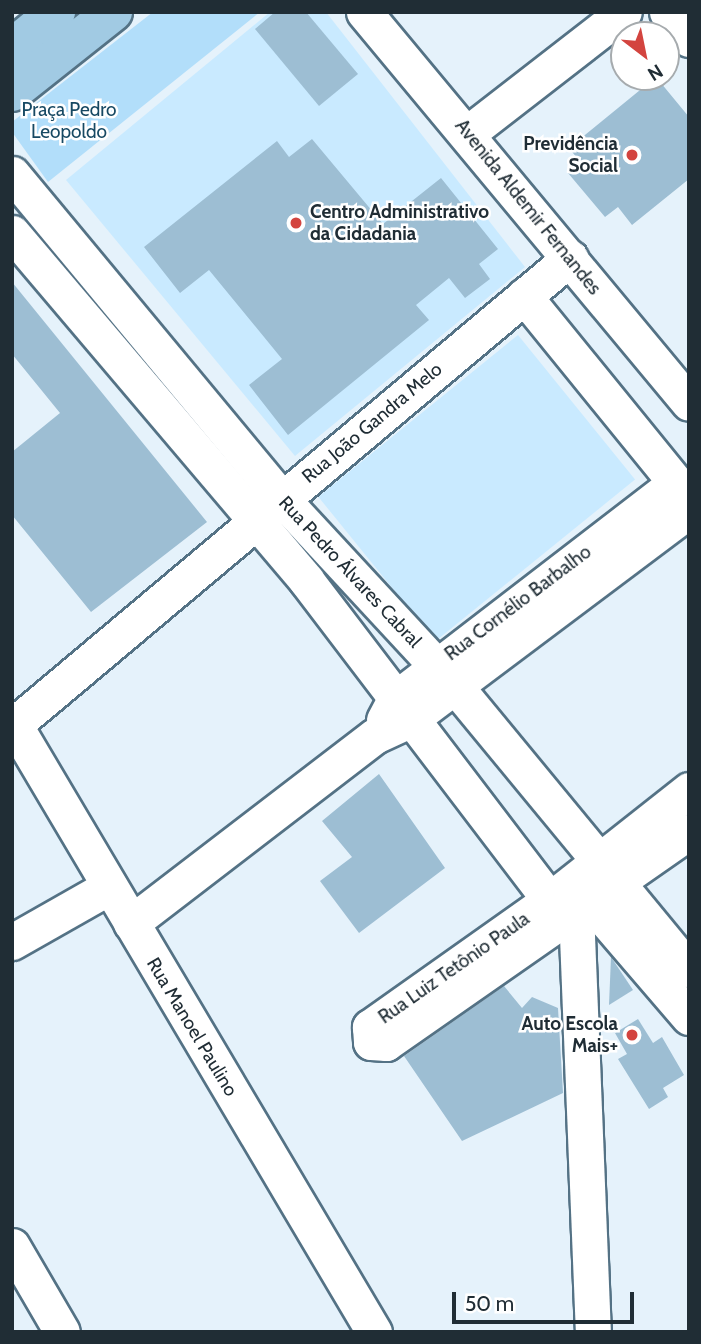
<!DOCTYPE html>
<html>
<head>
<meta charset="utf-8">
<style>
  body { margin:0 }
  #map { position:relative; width:701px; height:1344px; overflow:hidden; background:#e5f2fb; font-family:Cabin,sans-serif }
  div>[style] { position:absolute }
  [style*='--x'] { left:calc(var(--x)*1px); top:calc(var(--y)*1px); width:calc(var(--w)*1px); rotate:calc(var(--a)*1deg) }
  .built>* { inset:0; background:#c9eaff; transform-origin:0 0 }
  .green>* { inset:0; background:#b2defa }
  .building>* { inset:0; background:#9dbed3 }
  .roads { filter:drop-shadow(2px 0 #547285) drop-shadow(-2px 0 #547285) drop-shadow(0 2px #547285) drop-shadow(0 -2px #547285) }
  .minor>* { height:35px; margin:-17.5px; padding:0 17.5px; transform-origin:17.5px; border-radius:17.5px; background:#fff }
  .major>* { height:38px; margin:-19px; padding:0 19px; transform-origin:19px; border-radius:19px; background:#a1cae3 }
  .dots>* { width:19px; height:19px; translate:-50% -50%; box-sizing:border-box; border:4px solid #fff; border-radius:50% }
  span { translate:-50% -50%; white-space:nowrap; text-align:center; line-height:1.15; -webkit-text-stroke:5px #fff; paint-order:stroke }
  .park-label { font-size:19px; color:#174963 }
  .poi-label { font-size:19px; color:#202d35; font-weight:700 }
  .right { translate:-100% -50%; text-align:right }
  .left { translate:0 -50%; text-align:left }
  .street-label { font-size:19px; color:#202d35 }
  .frame { position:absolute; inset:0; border:14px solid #202d35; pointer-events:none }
  .north { position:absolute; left:610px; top:21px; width:70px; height:70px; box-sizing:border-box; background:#fff; border:2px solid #a6abae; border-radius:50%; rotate:148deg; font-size:19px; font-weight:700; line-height:28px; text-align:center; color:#202d35 }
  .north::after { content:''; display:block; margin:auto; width:24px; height:32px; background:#d3443f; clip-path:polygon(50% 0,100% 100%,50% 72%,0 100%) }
  .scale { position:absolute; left:452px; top:1292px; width:182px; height:32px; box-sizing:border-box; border:4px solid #202d35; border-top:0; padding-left:9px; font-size:21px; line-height:24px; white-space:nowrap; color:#202d35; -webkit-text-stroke:5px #fff; paint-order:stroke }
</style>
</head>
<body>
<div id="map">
  <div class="built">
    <div style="clip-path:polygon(270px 12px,326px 12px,525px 267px,295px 456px,66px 180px)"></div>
    <div style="left:518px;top:335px;width:186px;height:257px;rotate:51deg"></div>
  </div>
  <div class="green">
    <div style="clip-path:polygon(153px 12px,260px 12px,48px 182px,12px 132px,12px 122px)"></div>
  </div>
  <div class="building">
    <div style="clip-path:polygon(275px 12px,306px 12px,358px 74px,319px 106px,255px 29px)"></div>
    <div style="clip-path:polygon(656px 77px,689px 117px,689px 179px,632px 225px,618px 207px,605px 217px,568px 173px,581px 163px,569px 148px)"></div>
    <div style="clip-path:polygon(312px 139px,383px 224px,441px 178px,498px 249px,479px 264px,490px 279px,465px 298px,449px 278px,416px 305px,429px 320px,288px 435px,249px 385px,282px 359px,209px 270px,180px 293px,144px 247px,277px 141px,289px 157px)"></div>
    <div style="clip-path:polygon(12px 282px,207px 522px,91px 612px,12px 515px,12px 452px,60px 413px,12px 354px)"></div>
    <div style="clip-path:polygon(379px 774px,445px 868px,359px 933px,320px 881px,352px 857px,322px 821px)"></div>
    <div style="clip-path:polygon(611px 957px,633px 990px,609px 1005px)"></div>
    <div style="clip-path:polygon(504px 986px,522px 1008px,532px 997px,558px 1008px,563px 1093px,462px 1141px,404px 1056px)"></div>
    <div style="clip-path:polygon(638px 1019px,653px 1043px,662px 1037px,684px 1075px,663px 1088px,668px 1097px,649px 1109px,618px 1059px,627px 1054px,615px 1033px)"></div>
  </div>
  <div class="roads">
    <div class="minor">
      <div style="--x:364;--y:12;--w:508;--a:50.27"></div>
      <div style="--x:667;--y:12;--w:35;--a:51"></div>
      <div style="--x:468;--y:133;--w:197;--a:-37.8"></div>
      <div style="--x:12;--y:174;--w:421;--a:50.3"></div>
      <div style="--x:281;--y:498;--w:256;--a:47.2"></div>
      <div style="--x:455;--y:686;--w:368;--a:50.5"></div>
      <div style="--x:12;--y:233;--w:455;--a:49.7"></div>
      <div style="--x:306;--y:580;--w:447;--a:52.7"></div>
      <div style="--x:577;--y:936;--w:396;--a:87.7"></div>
      <div style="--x:524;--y:296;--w:262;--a:50.9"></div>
      <div style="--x:384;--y:720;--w:24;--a:-62"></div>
      <div style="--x:395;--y:699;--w:354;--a:-37.6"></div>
      <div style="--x:12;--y:721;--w:710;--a:59.35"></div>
      <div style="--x:15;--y:724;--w:725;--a:-40.02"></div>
      <div style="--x:689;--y:790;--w:176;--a:141.7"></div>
      <div style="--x:551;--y:899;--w:222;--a:144.7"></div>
      <div style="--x:370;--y:1027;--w:15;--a:86"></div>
      <div style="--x:371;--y:1042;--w:15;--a:4"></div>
      <div style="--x:386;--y:1043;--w:369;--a:-34.9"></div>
      <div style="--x:569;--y:901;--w:23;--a:7"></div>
      <div style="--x:592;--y:904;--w:149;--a:49.4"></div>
      <div style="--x:131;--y:923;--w:307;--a:-37.5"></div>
      <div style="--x:375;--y:736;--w:40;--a:-25"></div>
      <div style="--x:411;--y:719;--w:348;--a:-36.9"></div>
      <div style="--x:12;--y:942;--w:112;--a:-29.6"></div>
      <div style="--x:12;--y:1246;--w:99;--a:59.8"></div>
    </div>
    <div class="major">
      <div style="--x:12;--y:48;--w:57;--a:-39.3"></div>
      <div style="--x:12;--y:92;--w:129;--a:-38.4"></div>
    </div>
  </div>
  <div class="dots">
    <div style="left:632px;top:155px;background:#d3443f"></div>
    <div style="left:296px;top:223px;background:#d3443f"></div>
    <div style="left:632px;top:1035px;background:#d3443f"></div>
  </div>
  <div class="park-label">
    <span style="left:69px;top:121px">Praça Pedro<br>Leopoldo</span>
  </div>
  <div class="poi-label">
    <span class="right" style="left:618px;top:155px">Previdência<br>Social</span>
    <span class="left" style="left:310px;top:223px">Centro Administrativo<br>da Cidadania</span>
    <span class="right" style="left:618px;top:1035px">Auto Escola<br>Mais+</span>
  </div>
  <div class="street-label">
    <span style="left:528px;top:207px;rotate:51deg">Avenida Aldemir Fernandes</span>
    <span style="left:372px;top:423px;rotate:-40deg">Rua João Gandra Melo</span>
    <span style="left:350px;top:572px;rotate:47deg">Rua Pedro Álvares Cabral</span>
    <span style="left:518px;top:603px;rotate:-37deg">Rua Cornélio Barbalho</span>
    <span style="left:454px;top:968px;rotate:-35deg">Rua Luiz Tetônio Paula</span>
    <span style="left:192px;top:1027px;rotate:59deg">Rua Manoel Paulino</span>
  </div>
  <div class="frame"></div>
  <div class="north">N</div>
  <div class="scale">50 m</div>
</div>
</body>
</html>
